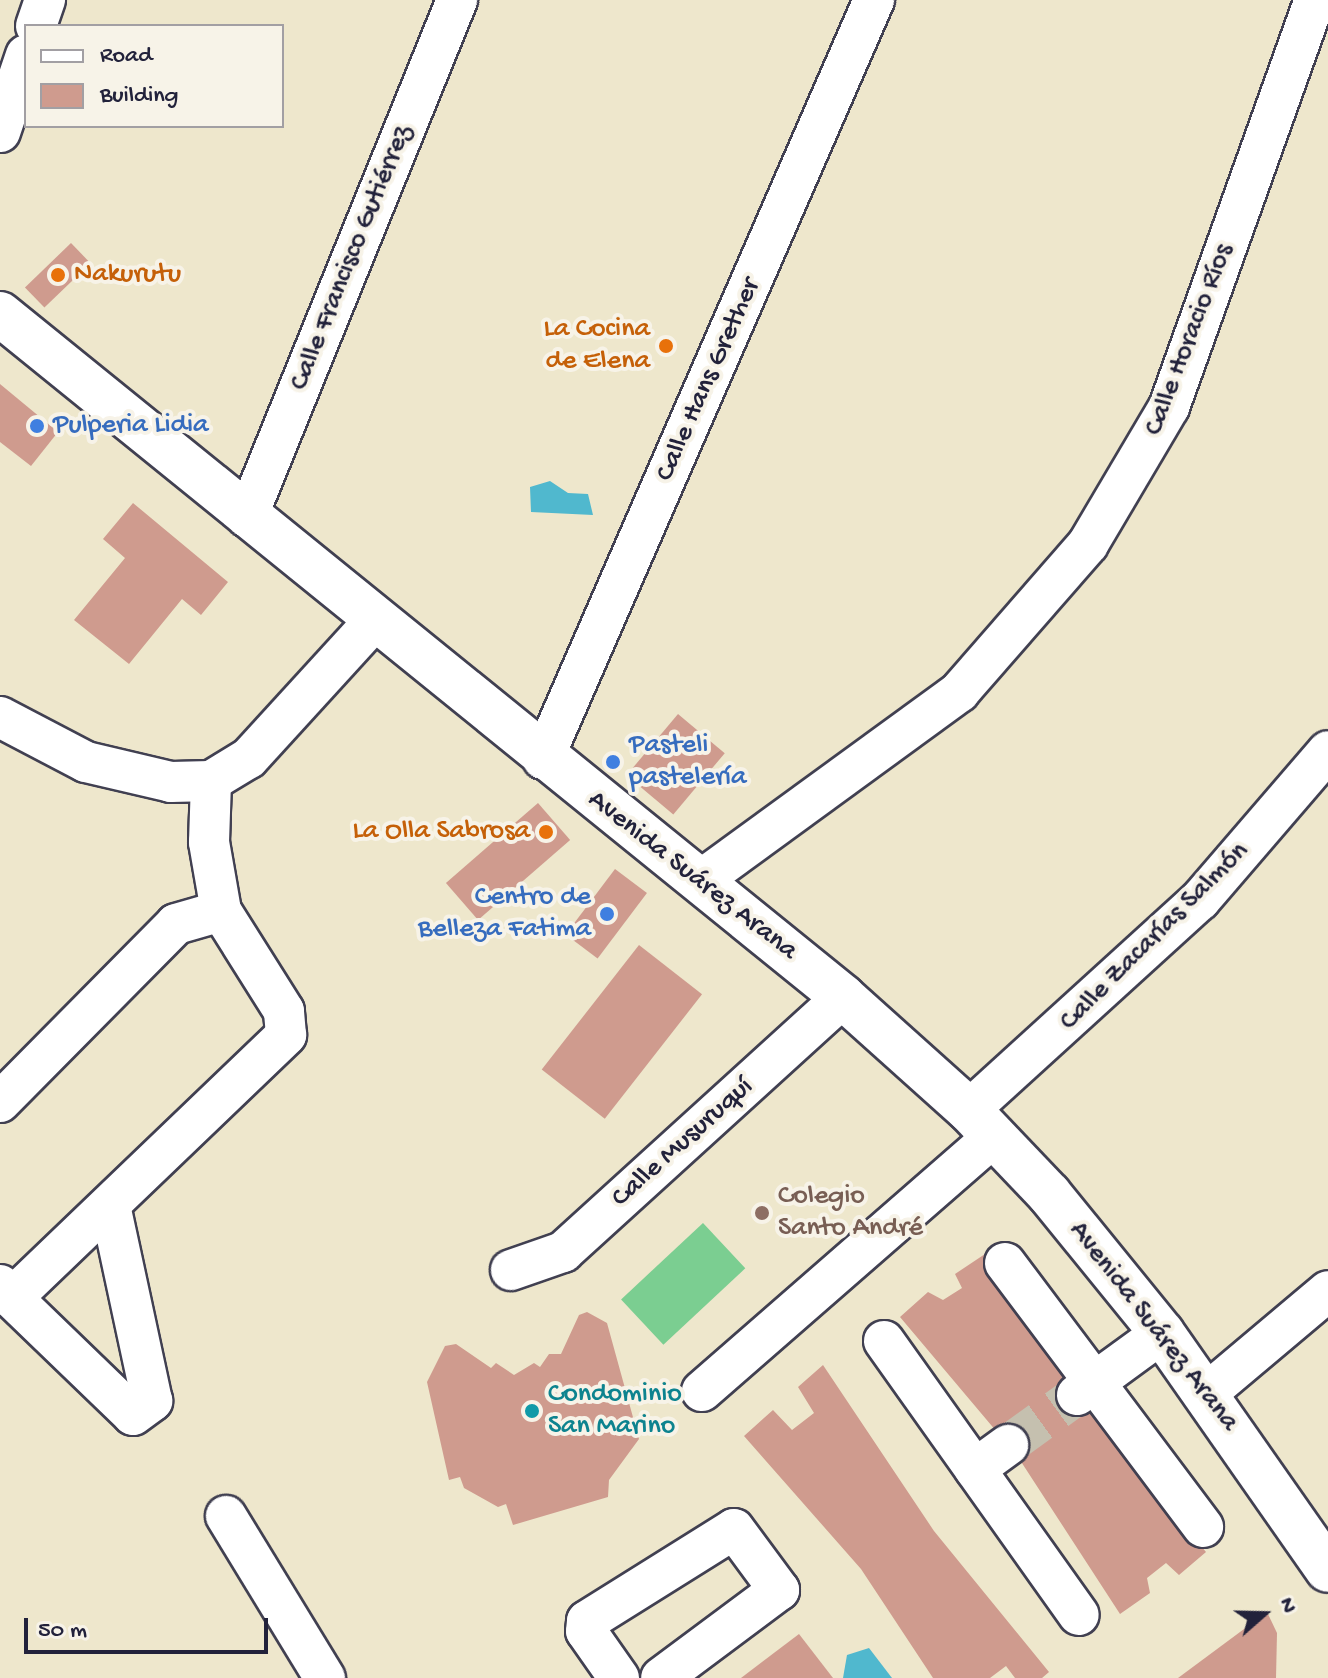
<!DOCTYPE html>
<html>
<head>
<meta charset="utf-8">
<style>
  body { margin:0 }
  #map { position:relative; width:1328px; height:1678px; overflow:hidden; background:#eee7cc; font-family:"Gochi Hand",sans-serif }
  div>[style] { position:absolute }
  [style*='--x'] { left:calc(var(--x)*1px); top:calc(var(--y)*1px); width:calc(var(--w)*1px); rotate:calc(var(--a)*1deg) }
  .green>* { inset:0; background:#7bce91; transform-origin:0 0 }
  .water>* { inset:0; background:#50b8ce }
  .building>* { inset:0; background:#cf9b8e; transform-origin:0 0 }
  .minor-tunnel>* { height:40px; margin-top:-20px; transform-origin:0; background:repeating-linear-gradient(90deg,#c5c0af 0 40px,transparent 0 60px) }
  .roads { filter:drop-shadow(2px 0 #414051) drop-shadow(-2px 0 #414051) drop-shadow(0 2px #414051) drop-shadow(0 -2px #414051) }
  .minor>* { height:40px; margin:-20px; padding:0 20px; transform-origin:20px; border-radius:20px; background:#fff }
  .major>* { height:44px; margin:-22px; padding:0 22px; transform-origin:22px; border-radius:22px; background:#fff }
  .dots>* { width:22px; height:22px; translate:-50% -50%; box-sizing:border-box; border:4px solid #f7f3e8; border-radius:50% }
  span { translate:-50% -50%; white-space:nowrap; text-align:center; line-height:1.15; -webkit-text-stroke:8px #f7f3e8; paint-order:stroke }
  .street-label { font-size:28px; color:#22223b }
  .food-label { font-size:28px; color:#c56008 }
  .left { translate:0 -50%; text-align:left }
  .right { translate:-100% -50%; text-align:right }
  .shop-label { font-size:28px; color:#366cbe }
  .education-label { font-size:28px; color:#785e54 }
  .culture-label { font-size:28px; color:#0d838f }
  .legend { position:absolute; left:24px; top:24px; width:260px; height:104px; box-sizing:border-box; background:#f7f3e8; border:2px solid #a29fa3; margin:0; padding:10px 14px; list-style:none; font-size:24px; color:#22223b }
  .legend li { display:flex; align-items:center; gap:16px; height:40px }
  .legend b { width:40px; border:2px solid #a29fa3 }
  .north { position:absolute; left:1224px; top:1574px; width:80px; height:80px; -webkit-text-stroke:6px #f7f3e8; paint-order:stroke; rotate:70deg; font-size:22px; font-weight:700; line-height:32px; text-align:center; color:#22223b }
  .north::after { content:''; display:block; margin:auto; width:28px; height:36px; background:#22223b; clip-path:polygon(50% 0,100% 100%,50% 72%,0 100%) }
  .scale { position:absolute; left:24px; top:1618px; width:244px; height:36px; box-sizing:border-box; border:4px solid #22223b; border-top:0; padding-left:10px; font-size:24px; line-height:28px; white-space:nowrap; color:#22223b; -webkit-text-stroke:6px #f7f3e8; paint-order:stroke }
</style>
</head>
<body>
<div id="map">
  <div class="green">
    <div style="left:703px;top:1223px;width:62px;height:112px;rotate:47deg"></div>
  </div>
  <div class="water">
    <div style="clip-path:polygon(550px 481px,568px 493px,588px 494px,593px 515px,531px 512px,530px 487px)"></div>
    <div style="clip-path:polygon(869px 1648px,892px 1678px,843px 1678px,847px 1655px)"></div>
  </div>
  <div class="building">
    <div style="left:71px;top:243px;width:28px;height:64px;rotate:46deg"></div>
    <div style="clip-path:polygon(0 384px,58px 432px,31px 466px,0 442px)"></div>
    <div style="clip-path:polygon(133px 503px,228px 582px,201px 615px,182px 599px,129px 664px,74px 620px,125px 558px,103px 539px)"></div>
    <div style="left:678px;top:714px;width:61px;height:80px;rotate:40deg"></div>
    <div style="left:538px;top:803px;width:49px;height:122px;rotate:49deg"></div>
    <div style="left:615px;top:869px;width:40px;height:82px;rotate:37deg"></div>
    <div style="left:639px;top:945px;width:80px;height:158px;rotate:38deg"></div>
    <div style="clip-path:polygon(988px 1252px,1083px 1403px,1206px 1552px,1179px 1575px,1166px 1563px,1147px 1578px,1150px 1593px,1120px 1614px,1018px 1457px,900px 1317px,928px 1292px,943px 1300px,962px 1288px,955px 1274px)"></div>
    <div style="clip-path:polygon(587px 1312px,607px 1323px,639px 1439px,609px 1480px,608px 1497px,513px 1525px,506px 1504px,498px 1507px,464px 1488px,460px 1477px,449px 1480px,427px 1382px,445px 1346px,456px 1344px,491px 1368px,496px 1363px,514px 1375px,534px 1363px,540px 1367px,549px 1354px,561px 1354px,579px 1315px)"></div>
    <div style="clip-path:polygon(823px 1365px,934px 1531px,1049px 1672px,1042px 1678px,1015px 1678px,1006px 1666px,990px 1678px,933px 1678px,861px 1569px,744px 1436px,773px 1410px,792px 1430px,814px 1413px,798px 1387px)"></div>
    <div style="clip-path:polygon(1267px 1612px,1277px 1633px,1276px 1678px,1178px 1678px)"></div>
    <div style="clip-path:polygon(799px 1634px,833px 1678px,741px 1678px)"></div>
  </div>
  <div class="minor-tunnel">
    <div style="--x:1008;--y:1445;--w:85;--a:-35.9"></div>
  </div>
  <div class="roads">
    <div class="minor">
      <div style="--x:36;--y:26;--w:28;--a:-71"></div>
      <div style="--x:0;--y:132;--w:81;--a:-71.3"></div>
      <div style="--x:247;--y:517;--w:558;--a:-67.89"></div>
      <div style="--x:0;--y:717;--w:97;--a:27.6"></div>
      <div style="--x:86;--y:762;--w:87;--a:13.2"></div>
      <div style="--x:171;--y:782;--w:40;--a:-1.4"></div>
      <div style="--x:211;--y:781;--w:44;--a:-31.2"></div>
      <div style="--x:249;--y:758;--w:185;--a:-47.6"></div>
      <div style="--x:543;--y:759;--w:828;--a:-66.44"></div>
      <div style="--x:700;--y:881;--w:321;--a:-36.1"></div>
      <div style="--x:959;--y:692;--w:196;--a:-48.9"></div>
      <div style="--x:1088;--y:544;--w:159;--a:-59.4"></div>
      <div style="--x:1169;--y:407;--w:432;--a:-70.3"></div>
      <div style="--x:0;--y:1102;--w:250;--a:-45.3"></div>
      <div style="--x:176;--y:924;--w:47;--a:-16.1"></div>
      <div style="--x:969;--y:1110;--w:312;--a:-42.3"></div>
      <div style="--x:1200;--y:900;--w:196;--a:-49.3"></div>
      <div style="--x:1005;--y:1263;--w:330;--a:53.1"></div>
      <div style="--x:511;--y:1270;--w:55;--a:-19.1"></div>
      <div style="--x:563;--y:1252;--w:379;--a:-42.3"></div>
      <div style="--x:0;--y:1285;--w:18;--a:47"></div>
      <div style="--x:12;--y:1298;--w:380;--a:-43.8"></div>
      <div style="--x:286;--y:1035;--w:24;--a:-95"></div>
      <div style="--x:284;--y:1011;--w:118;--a:-122.2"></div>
      <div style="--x:221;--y:911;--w:70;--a:-99.9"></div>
      <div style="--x:209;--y:842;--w:61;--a:-88.1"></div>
      <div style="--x:12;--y:1298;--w:168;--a:44"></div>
      <div style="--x:133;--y:1415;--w:24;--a:-36"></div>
      <div style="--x:152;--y:1401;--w:200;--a:-102.1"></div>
      <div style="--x:884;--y:1341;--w:336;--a:54.6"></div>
      <div style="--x:702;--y:1391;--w:386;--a:-41.1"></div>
      <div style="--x:1207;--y:1393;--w:158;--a:-40.1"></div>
      <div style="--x:1077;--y:1395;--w:105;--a:-36.1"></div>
      <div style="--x:975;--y:1469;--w:41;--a:-36"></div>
      <div style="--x:226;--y:1516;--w:190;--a:58.6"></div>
      <div style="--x:619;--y:1678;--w:57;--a:-125.1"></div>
      <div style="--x:586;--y:1631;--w:10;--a:-84"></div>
      <div style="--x:587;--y:1621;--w:173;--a:-32"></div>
      <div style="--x:734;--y:1529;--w:76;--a:53.6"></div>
      <div style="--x:779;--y:1590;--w:147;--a:143.3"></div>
    </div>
    <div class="major">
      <div style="--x:0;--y:314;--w:1085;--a:39.01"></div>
      <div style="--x:843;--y:997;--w:169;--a:41.9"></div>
      <div style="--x:969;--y:1110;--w:116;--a:46.4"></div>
      <div style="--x:1049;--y:1194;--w:179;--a:50.9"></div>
      <div style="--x:1162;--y:1333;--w:289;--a:55"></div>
    </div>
  </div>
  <div class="dots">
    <div style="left:58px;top:275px;background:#e8710a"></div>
    <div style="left:666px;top:346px;background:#e8710a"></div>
    <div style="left:37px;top:426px;background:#3f7fe0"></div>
    <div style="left:613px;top:762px;background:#3f7fe0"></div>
    <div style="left:546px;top:832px;background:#e8710a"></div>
    <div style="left:607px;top:914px;background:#3f7fe0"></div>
    <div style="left:762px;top:1213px;background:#8d6e63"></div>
    <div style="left:532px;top:1411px;background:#0f9aa8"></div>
  </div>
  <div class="street-label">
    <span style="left:352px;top:258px;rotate:-68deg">Calle Francisco Gutiérrez</span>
    <span style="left:1190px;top:340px;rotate:-69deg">Calle Horacio Ríos</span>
    <span style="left:709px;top:380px;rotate:-66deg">Calle Hans Grether</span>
    <span style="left:692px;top:876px;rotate:38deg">Avenida Suárez Arana</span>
    <span style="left:1155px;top:937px;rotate:-45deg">Calle Zacarías Salmón</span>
    <span style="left:683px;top:1143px;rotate:-42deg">Calle Musuruquí</span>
    <span style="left:1153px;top:1327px;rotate:52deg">Avenida Suárez Arana</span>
  </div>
  <div class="food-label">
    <span class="left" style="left:74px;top:275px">Nakurutu</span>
    <span class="right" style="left:650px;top:346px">La Cocina<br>de Elena</span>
    <span class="right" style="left:530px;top:832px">La Olla Sabrosa</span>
  </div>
  <div class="shop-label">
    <span class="left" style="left:53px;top:426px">Pulperia Lidia</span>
    <span class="left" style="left:629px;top:762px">Pasteli<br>pastelería</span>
    <span class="right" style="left:591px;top:914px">Centro de<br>Belleza Fatima</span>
  </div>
  <div class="education-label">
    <span class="left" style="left:778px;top:1213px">Colegio<br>Santo André</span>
  </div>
  <div class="culture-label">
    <span class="left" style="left:548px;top:1411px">Condominio<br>San Marino</span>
  </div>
  <ul class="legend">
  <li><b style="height:10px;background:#fff"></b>Road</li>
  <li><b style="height:22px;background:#cf9b8e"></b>Building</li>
  </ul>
  <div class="north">N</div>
  <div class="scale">50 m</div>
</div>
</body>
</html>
